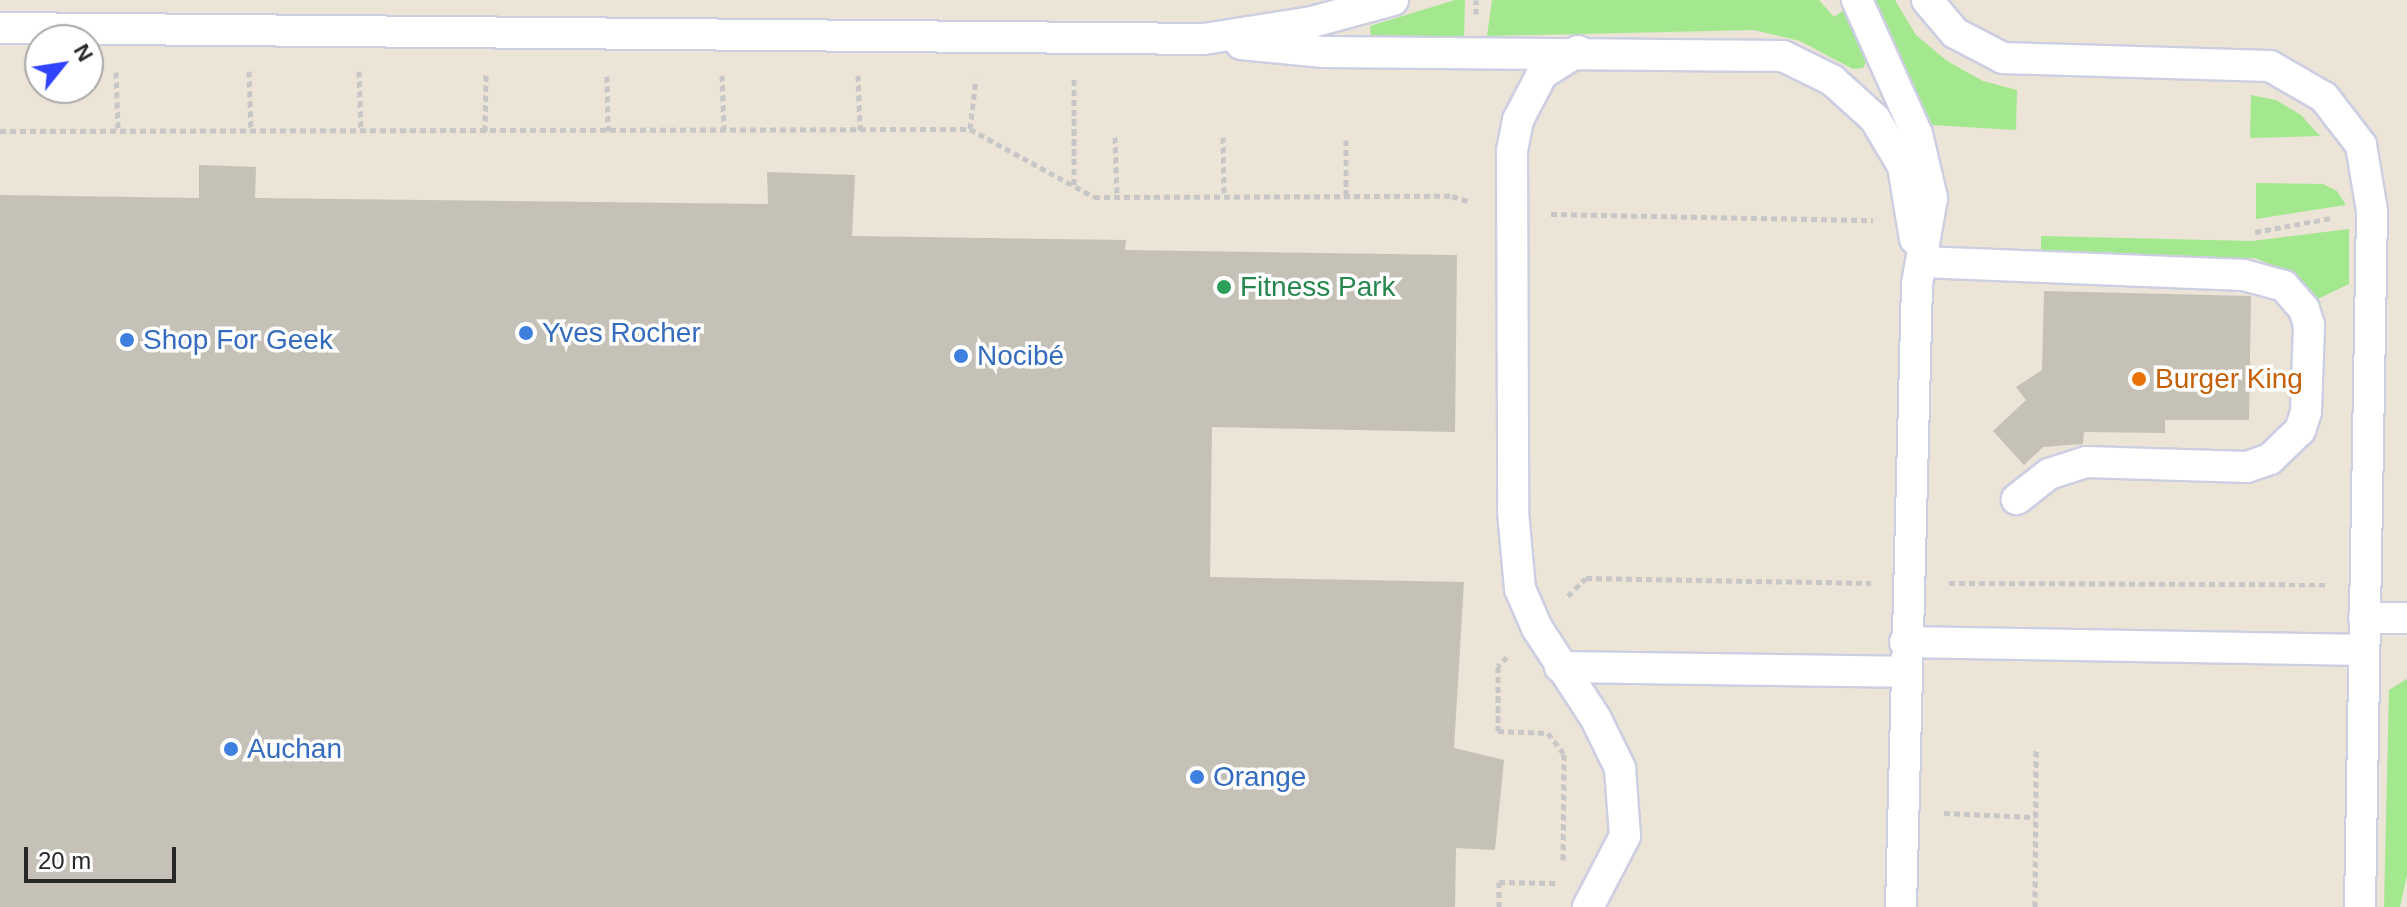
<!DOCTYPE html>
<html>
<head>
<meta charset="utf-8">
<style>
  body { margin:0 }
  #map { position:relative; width:2407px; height:907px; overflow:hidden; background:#ebe4d7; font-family:Arial,sans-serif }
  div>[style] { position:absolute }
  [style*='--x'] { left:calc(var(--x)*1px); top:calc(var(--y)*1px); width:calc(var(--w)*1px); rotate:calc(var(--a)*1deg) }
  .green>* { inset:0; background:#a3e88e }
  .building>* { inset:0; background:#c6c1b7 }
  .path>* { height:5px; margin-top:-2.5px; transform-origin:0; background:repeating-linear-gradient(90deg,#c7c7c7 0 6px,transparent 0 10px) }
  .roads { filter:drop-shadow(2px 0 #cccee2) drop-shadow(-2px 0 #cccee2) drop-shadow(0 2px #cccee2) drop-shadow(0 -2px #cccee2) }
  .service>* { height:30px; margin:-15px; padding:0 15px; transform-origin:15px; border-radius:15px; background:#fff }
  .dots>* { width:22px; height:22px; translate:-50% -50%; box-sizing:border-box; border:4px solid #fff; border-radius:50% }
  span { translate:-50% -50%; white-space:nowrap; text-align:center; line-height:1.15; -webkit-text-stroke:7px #fff; paint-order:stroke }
  .leisure-label { font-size:28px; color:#27864d }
  .left { translate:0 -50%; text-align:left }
  .shop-label { font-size:28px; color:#366cbe }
  .food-label { font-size:28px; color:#c56008 }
  .north { position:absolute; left:24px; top:24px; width:80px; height:80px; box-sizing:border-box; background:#fff; border:2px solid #a9a9a9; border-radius:50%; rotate:60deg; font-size:22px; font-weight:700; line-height:32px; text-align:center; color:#272727 }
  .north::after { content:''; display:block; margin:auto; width:28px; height:36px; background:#3043ff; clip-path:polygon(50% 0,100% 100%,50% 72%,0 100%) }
  .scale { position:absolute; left:24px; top:847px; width:152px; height:36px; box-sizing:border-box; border:4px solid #272727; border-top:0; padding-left:10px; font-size:24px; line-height:28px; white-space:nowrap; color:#272727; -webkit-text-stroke:6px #fff; paint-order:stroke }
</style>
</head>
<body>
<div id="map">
  <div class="green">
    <div style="clip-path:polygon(1455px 0,1465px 0,1464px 39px,1371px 36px,1370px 26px)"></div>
    <div style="clip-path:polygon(1492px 0,1819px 0,1834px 17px,1844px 10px,1867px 60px,1863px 68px,1853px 69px,1800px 41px,1754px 30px,1487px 36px)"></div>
    <div style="clip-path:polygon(1873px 0,1895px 0,1916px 35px,1947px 61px,1983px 81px,2017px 90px,2016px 130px,1932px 125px)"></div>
    <div style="clip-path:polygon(2251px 95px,2276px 100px,2301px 115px,2320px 136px,2250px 138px)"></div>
    <div style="clip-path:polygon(2256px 183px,2323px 184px,2337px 191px,2346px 205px,2256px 219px)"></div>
    <div style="clip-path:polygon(2349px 229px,2349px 284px,2314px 301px,2281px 268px,2254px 258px,2041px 256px,2041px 236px,2252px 241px)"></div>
    <div style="clip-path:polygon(2407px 679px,2407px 875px,2400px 907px,2384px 907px,2389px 690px)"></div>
  </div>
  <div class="building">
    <div style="clip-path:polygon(199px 165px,256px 167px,255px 198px,768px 204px,767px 172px,855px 175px,852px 236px,1126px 240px,1125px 250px,1457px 255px,1455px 432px,1212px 427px,1210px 577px,1464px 582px,1454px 748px,1504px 760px,1495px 850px,1456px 848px,1455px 907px,0 907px,0 195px,199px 198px)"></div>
    <div style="clip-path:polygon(2044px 291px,2251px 296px,2249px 420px,2165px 420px,2165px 433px,2084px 432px,2083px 444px,2043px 447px,2024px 465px,1993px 431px,2026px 400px,2016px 387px,2042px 370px)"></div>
  </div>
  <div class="path">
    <div style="--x:1476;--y:14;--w:14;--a:-90"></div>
    <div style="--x:249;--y:71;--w:59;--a:88.1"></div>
    <div style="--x:359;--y:71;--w:59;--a:88.1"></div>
    <div style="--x:116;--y:72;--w:58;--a:88"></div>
    <div style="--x:722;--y:75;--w:55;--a:87.9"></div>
    <div style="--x:858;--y:75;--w:55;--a:87.9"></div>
    <div style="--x:607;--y:76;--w:55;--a:89"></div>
    <div style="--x:1074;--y:79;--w:107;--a:90"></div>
    <div style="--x:970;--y:129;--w:50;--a:-83.2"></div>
    <div style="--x:0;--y:131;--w:970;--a:-0.12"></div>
    <div style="--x:970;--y:129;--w:141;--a:28.7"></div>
    <div style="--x:1094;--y:197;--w:358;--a:-0.2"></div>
    <div style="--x:1452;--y:196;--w:20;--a:18"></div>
    <div style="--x:485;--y:131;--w:59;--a:-89"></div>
    <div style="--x:1115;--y:137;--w:60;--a:88.1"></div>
    <div style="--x:1223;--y:137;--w:60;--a:89"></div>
    <div style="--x:1346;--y:140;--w:56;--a:90"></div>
    <div style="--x:1551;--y:214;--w:322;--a:1.1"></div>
    <div style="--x:2255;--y:232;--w:77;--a:-10.4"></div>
    <div style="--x:1949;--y:583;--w:378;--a:0.2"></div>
    <div style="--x:1568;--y:596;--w:25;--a:-45"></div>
    <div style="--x:1586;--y:578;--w:285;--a:1"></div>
    <div style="--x:1507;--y:657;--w:13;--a:135"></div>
    <div style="--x:1498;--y:666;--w:65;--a:90"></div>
    <div style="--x:1498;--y:731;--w:50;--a:2.3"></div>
    <div style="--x:1548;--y:733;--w:26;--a:53"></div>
    <div style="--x:1564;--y:754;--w:107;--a:90.5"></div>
    <div style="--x:1944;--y:813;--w:91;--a:2.5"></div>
    <div style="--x:1499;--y:907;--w:25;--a:-90"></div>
    <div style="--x:1499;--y:882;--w:56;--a:1"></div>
    <div style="--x:2035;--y:907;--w:157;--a:-89.6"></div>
  </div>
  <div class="roads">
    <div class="service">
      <div style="--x:1857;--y:0;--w:147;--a:65.9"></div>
      <div style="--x:1917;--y:134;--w:66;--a:76.8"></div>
      <div style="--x:1932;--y:198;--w:87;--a:99.9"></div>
      <div style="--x:1917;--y:284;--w:623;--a:91.47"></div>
      <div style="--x:1927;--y:0;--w:43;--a:49.7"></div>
      <div style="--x:1955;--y:33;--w:54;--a:27.5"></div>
      <div style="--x:2003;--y:58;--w:267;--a:1.7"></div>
      <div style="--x:2270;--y:66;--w:62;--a:29.9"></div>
      <div style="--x:2324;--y:97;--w:61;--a:52.4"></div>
      <div style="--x:2361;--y:145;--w:67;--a:80.5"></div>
      <div style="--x:2372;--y:211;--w:696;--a:90.99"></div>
      <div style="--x:0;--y:28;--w:1204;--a:0.52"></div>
      <div style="--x:1204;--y:39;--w:109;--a:-8.9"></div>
      <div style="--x:1312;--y:22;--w:84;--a:-15.2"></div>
      <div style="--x:1241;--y:44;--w:83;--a:5.5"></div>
      <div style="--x:1324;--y:52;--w:459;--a:0.5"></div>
      <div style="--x:1783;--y:56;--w:55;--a:26.1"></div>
      <div style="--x:1832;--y:80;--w:58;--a:42.2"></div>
      <div style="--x:1875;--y:119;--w:55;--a:59.2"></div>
      <div style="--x:1903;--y:166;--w:74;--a:80.7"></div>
      <div style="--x:1578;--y:51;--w:43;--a:147.4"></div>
      <div style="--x:1542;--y:74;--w:52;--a:117.6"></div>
      <div style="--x:1518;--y:120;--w:32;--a:101"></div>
      <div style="--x:1512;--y:151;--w:361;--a:89.8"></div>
      <div style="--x:1513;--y:512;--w:77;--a:84.8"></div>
      <div style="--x:1520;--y:589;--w:43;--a:66.4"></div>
      <div style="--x:1537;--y:628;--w:108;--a:57"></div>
      <div style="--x:1596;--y:719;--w:55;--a:63.9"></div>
      <div style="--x:1620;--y:768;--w:68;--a:85.8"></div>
      <div style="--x:1625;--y:836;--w:80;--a:117.5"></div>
      <div style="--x:1922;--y:262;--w:322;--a:2.3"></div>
      <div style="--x:2244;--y:275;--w:41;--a:15.4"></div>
      <div style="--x:2284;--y:286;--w:30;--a:49"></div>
      <div style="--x:2304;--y:309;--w:17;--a:73"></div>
      <div style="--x:2309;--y:325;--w:87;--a:92"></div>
      <div style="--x:2306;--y:412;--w:19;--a:108"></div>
      <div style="--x:2300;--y:430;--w:42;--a:136"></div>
      <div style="--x:2270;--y:459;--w:24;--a:161"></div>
      <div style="--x:2247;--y:467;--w:161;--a:-178.2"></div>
      <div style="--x:2086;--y:462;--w:39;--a:162"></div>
      <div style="--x:2049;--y:474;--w:41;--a:142"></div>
      <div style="--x:2364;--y:618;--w:43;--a:0"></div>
      <div style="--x:1905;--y:642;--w:459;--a:1"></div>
      <div style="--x:1560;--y:667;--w:344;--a:0.8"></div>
    </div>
  </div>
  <div class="dots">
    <div style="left:1224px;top:287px;background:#2e9e5b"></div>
    <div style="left:526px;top:333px;background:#3f7fe0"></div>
    <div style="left:127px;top:340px;background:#3f7fe0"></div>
    <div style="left:961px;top:356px;background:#3f7fe0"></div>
    <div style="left:2139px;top:379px;background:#e8710a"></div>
    <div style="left:231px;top:749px;background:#3f7fe0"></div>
    <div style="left:1197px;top:777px;background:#3f7fe0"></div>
  </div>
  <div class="leisure-label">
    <span class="left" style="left:1240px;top:287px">Fitness Park</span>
  </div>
  <div class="shop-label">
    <span class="left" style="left:542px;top:333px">Yves Rocher</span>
    <span class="left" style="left:143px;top:340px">Shop For Geek</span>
    <span class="left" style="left:977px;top:356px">Nocibé</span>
    <span class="left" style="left:247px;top:749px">Auchan</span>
    <span class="left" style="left:1213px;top:777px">Orange</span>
  </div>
  <div class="food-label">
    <span class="left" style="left:2155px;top:379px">Burger King</span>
  </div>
  <div class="north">N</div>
  <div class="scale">20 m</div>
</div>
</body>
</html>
